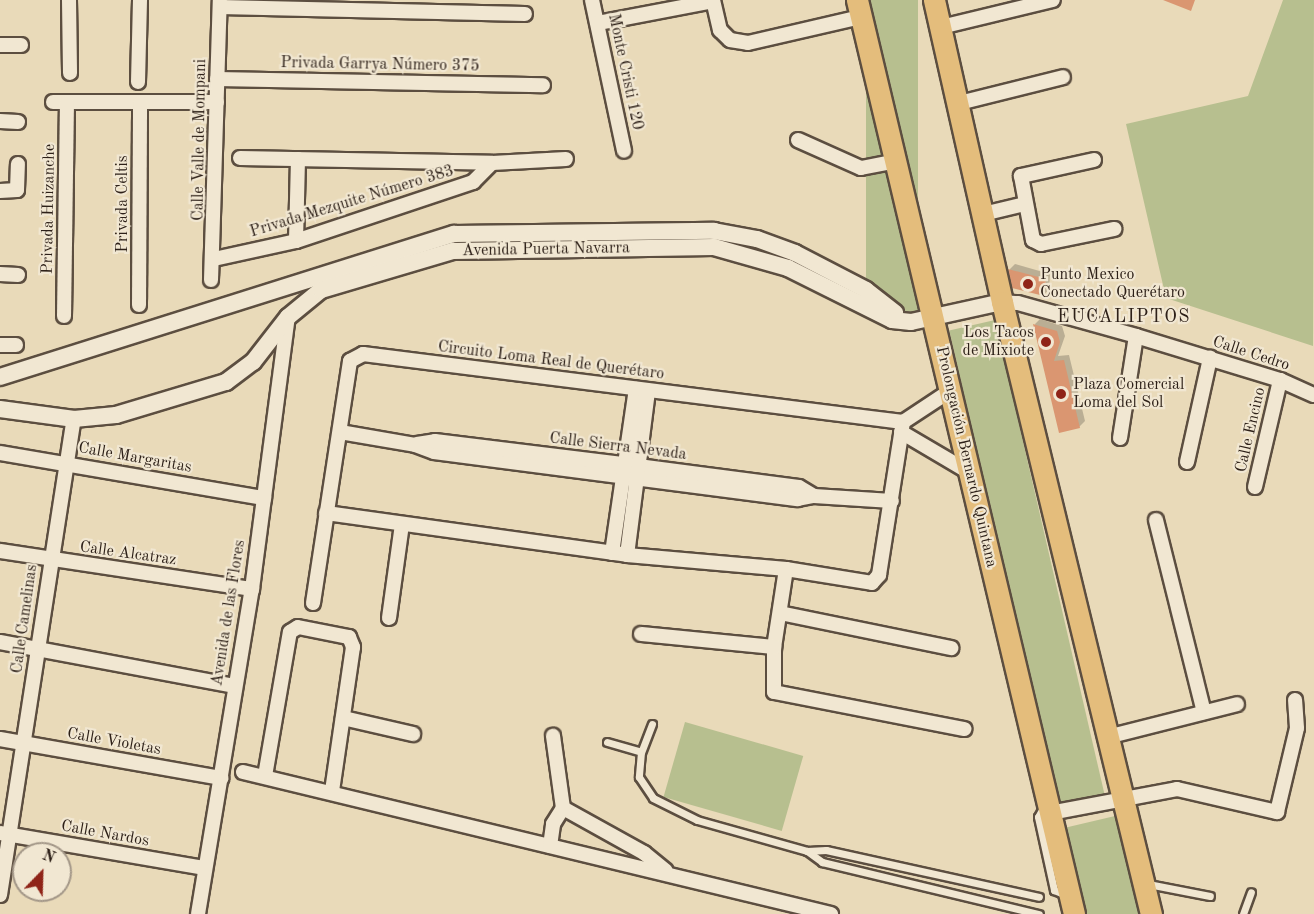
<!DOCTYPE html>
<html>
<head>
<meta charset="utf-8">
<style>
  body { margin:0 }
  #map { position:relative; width:1314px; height:914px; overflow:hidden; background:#e9dab9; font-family:"Old Standard TT",serif }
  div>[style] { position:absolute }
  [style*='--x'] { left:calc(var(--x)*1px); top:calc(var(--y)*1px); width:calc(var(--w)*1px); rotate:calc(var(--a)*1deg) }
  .green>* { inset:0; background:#b7bf8f; transform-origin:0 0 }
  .shadow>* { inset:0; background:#0003 }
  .building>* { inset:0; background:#da9671 }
  .roads { filter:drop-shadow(2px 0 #5c4e40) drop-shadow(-2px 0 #5c4e40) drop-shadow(0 2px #5c4e40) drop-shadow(0 -2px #5c4e40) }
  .service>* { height:7px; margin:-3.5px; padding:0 3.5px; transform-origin:3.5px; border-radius:3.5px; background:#f1e7d2 }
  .minor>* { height:14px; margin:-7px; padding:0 7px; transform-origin:7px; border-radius:7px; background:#f1e7d2 }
  .tertiary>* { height:16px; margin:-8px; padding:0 8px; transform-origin:8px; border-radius:8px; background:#f1e7d2 }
  .primary>* { height:21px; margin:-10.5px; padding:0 10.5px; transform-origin:10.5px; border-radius:10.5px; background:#e4bd7c }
  .dots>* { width:16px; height:16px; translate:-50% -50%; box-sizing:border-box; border:3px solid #f1e7d2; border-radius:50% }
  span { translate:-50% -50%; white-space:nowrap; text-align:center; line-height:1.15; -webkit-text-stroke:4.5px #f1e7d2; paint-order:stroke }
  .street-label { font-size:16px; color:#2d2018 }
  .poi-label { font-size:16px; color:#2d2018 }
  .left { translate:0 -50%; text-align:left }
  .right { translate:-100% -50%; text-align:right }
  .neighbourhood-label { font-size:18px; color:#2d2018; letter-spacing:1.5px }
  .north { position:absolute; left:12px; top:842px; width:60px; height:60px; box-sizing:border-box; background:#f1e7d2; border:2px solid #a39788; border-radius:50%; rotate:23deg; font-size:16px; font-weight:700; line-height:24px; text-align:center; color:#2d2018 }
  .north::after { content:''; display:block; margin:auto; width:21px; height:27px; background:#8f2418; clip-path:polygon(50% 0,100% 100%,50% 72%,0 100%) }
</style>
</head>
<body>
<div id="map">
  <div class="green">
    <div style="left:866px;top:0;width:52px;height:317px"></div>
    <div style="clip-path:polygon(1283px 0,1314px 0,1313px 346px,1166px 298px,1126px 124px,1248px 96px)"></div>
    <div style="left:995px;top:320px;width:487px;height:47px;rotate:77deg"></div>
    <div style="left:685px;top:722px;width:123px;height:78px;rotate:16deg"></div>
    <div style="clip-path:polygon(1115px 816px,1139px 914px,1084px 914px,1064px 828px)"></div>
  </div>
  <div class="shadow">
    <div style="clip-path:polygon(1015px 264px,1050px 274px,1049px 289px,1044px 295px,1013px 287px,1010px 269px)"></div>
    <div style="clip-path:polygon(1040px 319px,1062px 326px,1065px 336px,1058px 356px,1069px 355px,1085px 421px,1079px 427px,1060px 431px,1035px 324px)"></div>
  </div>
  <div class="building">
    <div style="clip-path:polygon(1163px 0,1195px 0,1191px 11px)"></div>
    <div style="clip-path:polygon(1008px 269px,1046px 279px,1044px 296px,1012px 288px)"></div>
    <div style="clip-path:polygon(1033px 324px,1057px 331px,1060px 342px,1054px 361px,1064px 360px,1080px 428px,1059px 433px)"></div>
  </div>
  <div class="roads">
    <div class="service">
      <div style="--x:652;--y:724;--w:30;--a:111"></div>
      <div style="--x:641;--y:752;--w:25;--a:95"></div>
      <div style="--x:639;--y:777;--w:25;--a:56"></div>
      <div style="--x:653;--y:798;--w:49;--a:26.6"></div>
      <div style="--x:697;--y:820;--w:114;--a:15.7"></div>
      <div style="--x:807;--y:851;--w:19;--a:-3"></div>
      <div style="--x:826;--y:850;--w:218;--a:12.4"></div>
      <div style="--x:607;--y:742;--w:35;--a:16"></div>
      <div style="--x:1043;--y:808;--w:10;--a:119"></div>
      <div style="--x:1038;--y:817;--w:75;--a:77.6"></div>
      <div style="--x:1054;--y:890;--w:13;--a:23"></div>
      <div style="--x:807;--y:851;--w:19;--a:36"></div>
      <div style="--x:822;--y:862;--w:223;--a:13.5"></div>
      <div style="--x:1148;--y:884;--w:63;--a:11"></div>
      <div style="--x:1243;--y:914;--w:23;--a:-70"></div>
    </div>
    <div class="minor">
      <div style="--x:69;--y:0;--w:73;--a:89.2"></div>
      <div style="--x:592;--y:0;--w:154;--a:78"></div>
      <div style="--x:713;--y:0;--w:31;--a:77"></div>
      <div style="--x:720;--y:30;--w:14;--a:45"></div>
      <div style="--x:730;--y:40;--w:18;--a:9"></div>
      <div style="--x:748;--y:43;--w:116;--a:-13"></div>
      <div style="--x:220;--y:7;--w:305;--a:1.3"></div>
      <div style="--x:598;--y:23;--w:117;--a:-10.8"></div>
      <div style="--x:941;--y:27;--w:115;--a:-13.6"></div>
      <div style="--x:0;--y:45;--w:21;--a:0"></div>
      <div style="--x:217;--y:79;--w:326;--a:1.1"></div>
      <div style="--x:138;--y:82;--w:82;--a:-88.6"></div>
      <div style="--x:53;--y:102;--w:164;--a:0"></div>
      <div style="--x:959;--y:103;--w:107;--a:-14"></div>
      <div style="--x:0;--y:121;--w:18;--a:3"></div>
      <div style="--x:798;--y:140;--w:69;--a:24"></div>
      <div style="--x:861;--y:168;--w:36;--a:-11"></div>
      <div style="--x:240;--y:158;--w:252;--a:1.1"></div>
      <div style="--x:492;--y:163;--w:74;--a:-3.1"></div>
      <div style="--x:1094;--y:160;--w:75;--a:167.6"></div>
      <div style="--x:1021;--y:176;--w:65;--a:79.4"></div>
      <div style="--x:1033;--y:240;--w:9;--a:27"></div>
      <div style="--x:1041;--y:244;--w:75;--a:-11.6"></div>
      <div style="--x:0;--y:191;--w:17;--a:-3"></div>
      <div style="--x:17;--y:190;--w:26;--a:-88"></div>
      <div style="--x:983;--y:214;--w:43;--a:-13.4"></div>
      <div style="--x:296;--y:241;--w:82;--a:-88.6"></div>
      <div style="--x:214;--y:259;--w:84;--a:-12.4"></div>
      <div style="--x:296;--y:241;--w:187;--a:-18.4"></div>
      <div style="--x:473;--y:182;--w:27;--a:-45"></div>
      <div style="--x:0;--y:274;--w:18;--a:3"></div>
      <div style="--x:211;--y:280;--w:280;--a:-88.2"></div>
      <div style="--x:1002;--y:302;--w:16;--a:4"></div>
      <div style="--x:1018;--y:303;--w:123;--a:15.6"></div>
      <div style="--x:1136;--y:336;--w:151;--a:17"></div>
      <div style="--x:1280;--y:380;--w:37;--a:24"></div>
      <div style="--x:139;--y:305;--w:201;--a:-89.7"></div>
      <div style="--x:64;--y:316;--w:213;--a:-89.2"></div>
      <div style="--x:0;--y:345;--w:16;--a:0"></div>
      <div style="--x:340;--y:432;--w:76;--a:9.8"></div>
      <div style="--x:415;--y:445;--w:20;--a:20"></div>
      <div style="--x:434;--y:452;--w:367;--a:7.4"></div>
      <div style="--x:798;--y:499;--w:16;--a:-11"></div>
      <div style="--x:814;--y:496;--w:78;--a:3.7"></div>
      <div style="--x:901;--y:432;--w:79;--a:30.5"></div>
      <div style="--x:1120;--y:438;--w:103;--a:-81.1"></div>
      <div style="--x:417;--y:444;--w:18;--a:-9"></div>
      <div style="--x:435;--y:441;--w:205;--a:7"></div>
      <div style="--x:638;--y:466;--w:162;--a:7.4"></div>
      <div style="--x:799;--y:487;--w:17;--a:31"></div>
      <div style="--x:0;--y:453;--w:268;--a:9.7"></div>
      <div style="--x:1187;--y:462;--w:107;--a:-77.5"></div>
      <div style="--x:1255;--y:487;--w:110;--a:-76.8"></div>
      <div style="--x:326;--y:513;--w:304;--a:7.9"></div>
      <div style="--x:627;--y:555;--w:160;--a:5"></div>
      <div style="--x:786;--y:569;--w:87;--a:9.2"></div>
      <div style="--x:872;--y:583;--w:11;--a:-49"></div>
      <div style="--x:879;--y:575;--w:155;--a:-81.1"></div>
      <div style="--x:1156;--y:520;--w:198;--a:76"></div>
      <div style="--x:0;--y:551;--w:255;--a:8.6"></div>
      <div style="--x:612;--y:553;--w:166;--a:-81.7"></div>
      <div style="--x:627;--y:555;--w:166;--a:-82.7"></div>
      <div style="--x:786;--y:569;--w:79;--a:98.7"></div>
      <div style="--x:774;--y:647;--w:45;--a:90"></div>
      <div style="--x:774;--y:692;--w:194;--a:11"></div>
      <div style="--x:313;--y:603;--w:245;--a:-81.3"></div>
      <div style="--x:350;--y:361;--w:15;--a:-28"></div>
      <div style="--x:363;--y:354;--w:544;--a:7.18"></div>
      <div style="--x:903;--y:422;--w:56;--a:-33.4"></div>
      <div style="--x:780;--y:613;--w:175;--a:11.6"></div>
      <div style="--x:389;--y:618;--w:95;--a:-82.1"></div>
      <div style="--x:641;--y:634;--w:134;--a:5.6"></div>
      <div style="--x:0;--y:642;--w:238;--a:10.6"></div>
      <div style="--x:343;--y:718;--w:72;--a:12.9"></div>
      <div style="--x:1107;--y:737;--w:134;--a:-14.2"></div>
      <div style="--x:0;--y:739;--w:225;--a:10"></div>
      <div style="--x:243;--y:772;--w:605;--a:13.58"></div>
      <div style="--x:265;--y:776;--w:146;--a:-80.2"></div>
      <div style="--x:290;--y:632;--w:9;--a:-32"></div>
      <div style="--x:298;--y:627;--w:52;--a:11.1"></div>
      <div style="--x:349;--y:637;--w:11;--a:68"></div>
      <div style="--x:353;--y:647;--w:146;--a:98.3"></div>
      <div style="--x:563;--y:808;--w:93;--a:29.1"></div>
      <div style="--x:644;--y:853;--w:28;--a:39"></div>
      <div style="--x:1050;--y:813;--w:129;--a:-10.7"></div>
      <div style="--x:1177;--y:789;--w:103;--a:13"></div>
      <div style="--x:1277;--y:812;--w:86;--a:-76.6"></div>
      <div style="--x:1297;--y:728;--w:28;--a:-94"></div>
      <div style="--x:0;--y:833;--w:207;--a:9.7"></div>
      <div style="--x:550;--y:846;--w:22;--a:-82"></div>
      <div style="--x:553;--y:824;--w:19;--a:-58"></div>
      <div style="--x:563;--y:808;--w:73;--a:-97.9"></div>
      <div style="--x:0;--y:895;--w:482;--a:-81.2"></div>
      <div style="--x:198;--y:914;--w:329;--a:-80.6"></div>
      <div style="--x:252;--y:589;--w:274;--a:-82.5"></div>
    </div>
    <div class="tertiary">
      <div style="--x:0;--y:377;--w:476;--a:-17.5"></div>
      <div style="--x:454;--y:234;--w:260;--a:-0.7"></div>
      <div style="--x:714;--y:231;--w:44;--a:10.5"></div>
      <div style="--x:757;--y:239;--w:40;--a:20.2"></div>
      <div style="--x:795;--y:253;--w:80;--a:27.5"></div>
      <div style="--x:866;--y:290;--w:37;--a:38"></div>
      <div style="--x:0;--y:409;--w:75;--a:7.7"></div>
      <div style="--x:74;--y:419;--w:42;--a:-5.4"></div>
      <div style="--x:116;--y:415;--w:115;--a:-16.7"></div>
      <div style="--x:226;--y:382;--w:34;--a:-37"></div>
      <div style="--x:253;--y:362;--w:57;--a:-52.1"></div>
      <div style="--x:288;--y:317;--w:43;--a:-39.3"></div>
      <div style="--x:321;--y:290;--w:138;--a:-16.5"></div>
      <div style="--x:453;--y:251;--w:261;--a:-0.9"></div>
      <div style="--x:714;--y:247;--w:77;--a:15.8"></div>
      <div style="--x:788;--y:268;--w:116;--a:26.6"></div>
      <div style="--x:892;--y:320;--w:19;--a:6"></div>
      <div style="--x:911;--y:322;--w:93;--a:-12.4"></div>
    </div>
    <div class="primary">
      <div style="--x:857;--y:0;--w:939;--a:76.64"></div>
      <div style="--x:934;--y:0;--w:310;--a:77.3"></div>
      <div style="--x:1002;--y:302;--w:630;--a:76.32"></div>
    </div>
  </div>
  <div class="dots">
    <div style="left:1028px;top:284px;background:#8f2418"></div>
    <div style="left:1046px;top:342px;background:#8f2418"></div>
    <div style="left:1061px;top:394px;background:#8f2418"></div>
  </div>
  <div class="street-label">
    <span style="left:380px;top:65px;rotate:1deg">Privada Garrya Número 375</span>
    <span style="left:625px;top:72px;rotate:78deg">Monte Cristi 120</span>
    <span style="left:200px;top:140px;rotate:-89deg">Calle Valle de Mompani</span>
    <span style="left:352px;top:202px;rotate:-17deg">Privada Mezquite Número 383</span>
    <span style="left:123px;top:204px;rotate:-90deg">Privada Celtis</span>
    <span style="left:49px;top:209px;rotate:-89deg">Privada Huizanche</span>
    <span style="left:546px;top:250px;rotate:-1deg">Avenida Puerta Navarra</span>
    <span style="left:1251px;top:354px;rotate:18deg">Calle Cedro</span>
    <span style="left:551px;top:361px;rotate:7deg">Circuito Loma Real de Querétaro</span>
    <span style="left:1251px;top:430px;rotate:-77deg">Calle Encino</span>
    <span style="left:618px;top:447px;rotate:7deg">Calle Sierra Nevada</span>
    <span style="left:966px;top:457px;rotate:77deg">Prolongación Bernardo Quintana</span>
    <span style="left:135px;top:458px;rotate:10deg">Calle Margaritas</span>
    <span style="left:128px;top:554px;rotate:8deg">Calle Alcatraz</span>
    <span style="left:229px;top:613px;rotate:-81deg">Avenida de las Flores</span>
    <span style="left:25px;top:619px;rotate:-82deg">Calle Camelinas</span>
    <span style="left:114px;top:742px;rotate:10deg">Calle Violetas</span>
    <span style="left:105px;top:834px;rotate:10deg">Calle Nardos</span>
  </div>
  <div class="poi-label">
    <span class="left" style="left:1040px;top:284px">Punto Mexico<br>Conectado Querétaro</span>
    <span class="right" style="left:1034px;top:342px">Los Tacos<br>de Mixiote</span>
    <span class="left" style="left:1073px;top:394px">Plaza Comercial<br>Loma del Sol</span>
  </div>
  <div class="neighbourhood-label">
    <span style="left:1124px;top:317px">EUCALIPTOS</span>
  </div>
  <div class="north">N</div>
</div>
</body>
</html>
